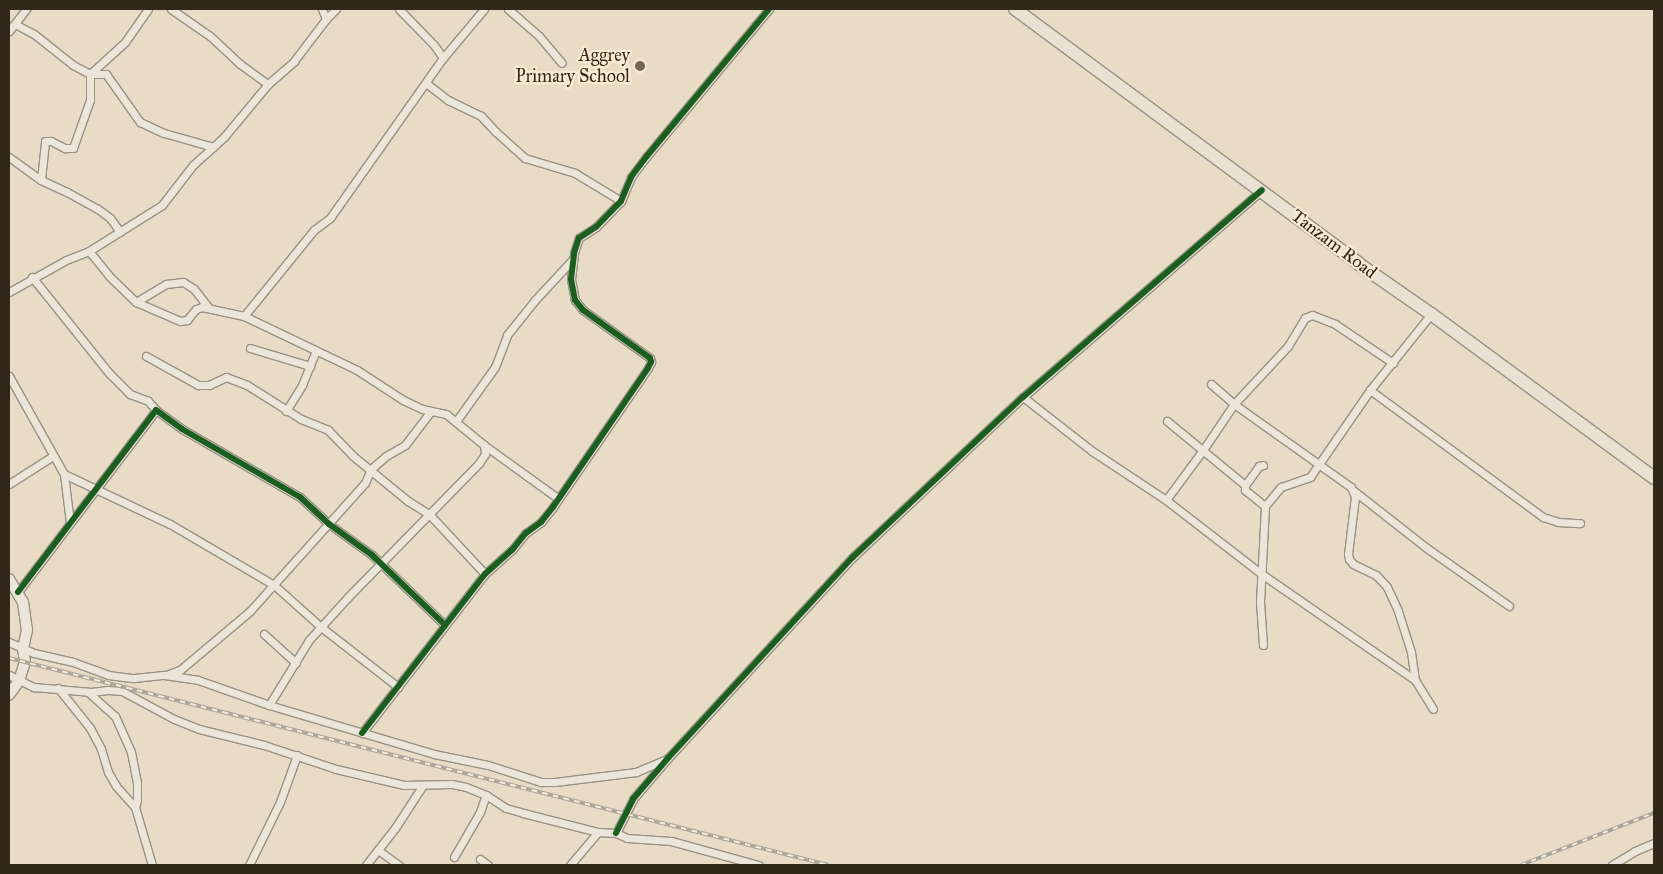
<!DOCTYPE html>
<html>
<head>
<meta charset="utf-8">
<style>
  body { margin:0 }
  #map { position:relative; width:1663px; height:874px; overflow:hidden; background:#e8dcc6; font-family:"IM FELL Great Primer",serif }
  div>[style] { position:absolute }
  [style*='--x'] { left:calc(var(--x)*1px); top:calc(var(--y)*1px); width:calc(var(--w)*1px); rotate:calc(var(--a)*1deg) }
  .roads { filter:drop-shadow(1px 0 #999183) drop-shadow(-1px 0 #999183) drop-shadow(0 1px #999183) drop-shadow(0 -1px #999183) }
  .street>* { height:7px; margin:-3.5px; padding:0 3.5px; transform-origin:3.5px; border-radius:3.5px; background:#ebe5da }
  .secondary>* { height:10px; margin:-5px; padding:0 5px; transform-origin:5px; border-radius:5px; background:#ebe5da }
  .highway>* { height:12px; margin:-6px; padding:0 6px; transform-origin:6px; border-radius:6px; background:#e8e1d4 }
  .rail>* { height:4px; margin-top:-2px; transform-origin:0; background:repeating-linear-gradient(90deg,#f8ebd2 0 5.5px,#a9a49a 0 11px); box-sizing:border-box; border-block:1px solid #a9a49a }
  .cycleway>* { height:6px; margin:-3px; padding:0 3px; transform-origin:3px; border-radius:3px; background:#1b5e20 }
  .dots>* { width:14px; height:14px; translate:-50% -50%; box-sizing:border-box; border:2px solid #f8ebd2; border-radius:50% }
  span { translate:-50% -50%; white-space:nowrap; text-align:center; line-height:1.15; -webkit-text-stroke:4.5px #f8ebd2; paint-order:stroke }
  .poi-label { font-size:18px; color:#31271a }
  .right { translate:-100% -50%; text-align:right }
  .street-label { font-size:18px; color:#31271a }
  .frame { position:absolute; inset:0; border:10px solid #31271a; pointer-events:none }
</style>
</head>
<body>
<div id="map">
  <div class="roads">
    <div class="street">
      <div style="--x:171;--y:9;--w:47;--a:34.7"></div>
      <div style="--x:210;--y:36;--w:41;--a:43"></div>
      <div style="--x:240;--y:64;--w:34;--a:36"></div>
      <div style="--x:399;--y:9;--w:50;--a:45.8"></div>
      <div style="--x:434;--y:45;--w:16;--a:55"></div>
      <div style="--x:508;--y:9;--w:41;--a:41.1"></div>
      <div style="--x:539;--y:36;--w:35;--a:50"></div>
      <div style="--x:326;--y:19;--w:14;--a:-45"></div>
      <div style="--x:15;--y:24;--w:21;--a:28"></div>
      <div style="--x:34;--y:34;--w:50;--a:38.5"></div>
      <div style="--x:73;--y:65;--w:19;--a:28"></div>
      <div style="--x:90;--y:74;--w:16;--a:0"></div>
      <div style="--x:106;--y:74;--w:59;--a:54.7"></div>
      <div style="--x:140;--y:122;--w:26;--a:25"></div>
      <div style="--x:164;--y:133;--w:51;--a:15.9"></div>
      <div style="--x:9;--y:31;--w:28;--a:-52"></div>
      <div style="--x:426;--y:83;--w:28;--a:38"></div>
      <div style="--x:448;--y:100;--w:37;--a:26"></div>
      <div style="--x:481;--y:116;--w:22;--a:47"></div>
      <div style="--x:496;--y:132;--w:39;--a:42"></div>
      <div style="--x:525;--y:158;--w:52;--a:16.7"></div>
      <div style="--x:575;--y:173;--w:54;--a:31.3"></div>
      <div style="--x:9;--y:157;--w:39;--a:36"></div>
      <div style="--x:41;--y:180;--w:29;--a:25"></div>
      <div style="--x:67;--y:192;--w:35;--a:29"></div>
      <div style="--x:98;--y:209;--w:15;--a:37"></div>
      <div style="--x:110;--y:218;--w:17;--a:54"></div>
      <div style="--x:41;--y:180;--w:39;--a:-84"></div>
      <div style="--x:45;--y:141;--w:6;--a:0"></div>
      <div style="--x:51;--y:141;--w:16;--a:27"></div>
      <div style="--x:65;--y:148;--w:8;--a:0"></div>
      <div style="--x:73;--y:148;--w:51;--a:-70.5"></div>
      <div style="--x:90;--y:100;--w:26;--a:-90"></div>
      <div style="--x:90;--y:74;--w:47;--a:-42.4"></div>
      <div style="--x:125;--y:42;--w:40;--a:-55.1"></div>
      <div style="--x:89;--y:251;--w:32;--a:51"></div>
      <div style="--x:109;--y:276;--w:37;--a:44"></div>
      <div style="--x:136;--y:302;--w:48;--a:23.4"></div>
      <div style="--x:180;--y:321;--w:7;--a:-8"></div>
      <div style="--x:187;--y:320;--w:14;--a:-51"></div>
      <div style="--x:196;--y:309;--w:6;--a:-18"></div>
      <div style="--x:202;--y:307;--w:43;--a:12.1"></div>
      <div style="--x:244;--y:316;--w:125;--a:25.5"></div>
      <div style="--x:357;--y:370;--w:55;--a:33.1"></div>
      <div style="--x:403;--y:400;--w:21;--a:25"></div>
      <div style="--x:422;--y:409;--w:25;--a:12"></div>
      <div style="--x:446;--y:414;--w:49;--a:39.2"></div>
      <div style="--x:484;--y:445;--w:92;--a:35.8"></div>
      <div style="--x:32;--y:277;--w:123;--a:51.3"></div>
      <div style="--x:109;--y:373;--w:30;--a:45"></div>
      <div style="--x:130;--y:394;--w:19;--a:21"></div>
      <div style="--x:148;--y:401;--w:12;--a:48"></div>
      <div style="--x:9;--y:292;--w:65;--a:-29.3"></div>
      <div style="--x:66;--y:260;--w:25;--a:-21"></div>
      <div style="--x:89;--y:251;--w:86;--a:-32.2"></div>
      <div style="--x:162;--y:205;--w:51;--a:-52.2"></div>
      <div style="--x:193;--y:165;--w:42;--a:-42.1"></div>
      <div style="--x:224;--y:137;--w:69;--a:-50.3"></div>
      <div style="--x:268;--y:84;--w:35;--a:-41"></div>
      <div style="--x:294;--y:61;--w:53;--a:-52.7"></div>
      <div style="--x:326;--y:19;--w:11;--a:-112"></div>
      <div style="--x:136;--y:302;--w:35;--a:-31"></div>
      <div style="--x:166;--y:284;--w:17;--a:-7"></div>
      <div style="--x:183;--y:282;--w:13;--a:32"></div>
      <div style="--x:194;--y:289;--w:23;--a:52"></div>
      <div style="--x:244;--y:316;--w:111;--a:-50.9"></div>
      <div style="--x:314;--y:230;--w:20;--a:-37"></div>
      <div style="--x:330;--y:218;--w:196;--a:-54.8"></div>
      <div style="--x:443;--y:58;--w:64;--a:-50.1"></div>
      <div style="--x:250;--y:348;--w:63;--a:16.7"></div>
      <div style="--x:146;--y:356;--w:60;--a:29.1"></div>
      <div style="--x:198;--y:385;--w:11;--a:0"></div>
      <div style="--x:209;--y:385;--w:19;--a:-25"></div>
      <div style="--x:226;--y:377;--w:22;--a:21"></div>
      <div style="--x:247;--y:385;--w:64;--a:32.2"></div>
      <div style="--x:301;--y:419;--w:29;--a:22"></div>
      <div style="--x:328;--y:430;--w:36;--a:46"></div>
      <div style="--x:353;--y:456;--w:71;--a:39.3"></div>
      <div style="--x:408;--y:501;--w:25;--a:32"></div>
      <div style="--x:429;--y:514;--w:82;--a:47"></div>
      <div style="--x:9;--y:376;--w:112;--a:60.7"></div>
      <div style="--x:64;--y:474;--w:49;--a:83"></div>
      <div style="--x:1211;--y:384;--w:30;--a:41"></div>
      <div style="--x:1234;--y:404;--w:143;--a:35.4"></div>
      <div style="--x:1351;--y:487;--w:11;--a:68"></div>
      <div style="--x:1355;--y:497;--w:57;--a:97"></div>
      <div style="--x:1348;--y:554;--w:5;--a:79"></div>
      <div style="--x:1349;--y:559;--w:6;--a:51"></div>
      <div style="--x:1353;--y:564;--w:25;--a:26"></div>
      <div style="--x:1376;--y:575;--w:16;--a:47"></div>
      <div style="--x:1387;--y:587;--w:26;--a:65"></div>
      <div style="--x:1398;--y:611;--w:43;--a:72.4"></div>
      <div style="--x:1411;--y:652;--w:28;--a:82"></div>
      <div style="--x:1370;--y:390;--w:215;--a:36.3"></div>
      <div style="--x:1543;--y:517;--w:16;--a:18"></div>
      <div style="--x:1558;--y:522;--w:22;--a:3"></div>
      <div style="--x:1023;--y:397;--w:88;--a:38"></div>
      <div style="--x:1092;--y:451;--w:89;--a:33.5"></div>
      <div style="--x:1166;--y:500;--w:123;--a:37.7"></div>
      <div style="--x:1263;--y:575;--w:185;--a:34.6"></div>
      <div style="--x:1415;--y:680;--w:34;--a:58"></div>
      <div style="--x:286;--y:411;--w:31;--a:-58"></div>
      <div style="--x:302;--y:385;--w:37;--a:-68"></div>
      <div style="--x:457;--y:420;--w:65;--a:-54.4"></div>
      <div style="--x:495;--y:367;--w:34;--a:-69"></div>
      <div style="--x:507;--y:335;--w:45;--a:-51.3"></div>
      <div style="--x:535;--y:300;--w:54;--a:-47.2"></div>
      <div style="--x:1167;--y:421;--w:101;--a:39.4"></div>
      <div style="--x:1263;--y:465;--w:4;--a:166"></div>
      <div style="--x:1259;--y:466;--w:24;--a:126"></div>
      <div style="--x:1245;--y:485;--w:5;--a:90"></div>
      <div style="--x:1245;--y:490;--w:26;--a:39"></div>
      <div style="--x:64;--y:474;--w:117;--a:25.3"></div>
      <div style="--x:170;--y:524;--w:121;--a:30.4"></div>
      <div style="--x:274;--y:585;--w:63;--a:41.8"></div>
      <div style="--x:321;--y:627;--w:98;--a:37.9"></div>
      <div style="--x:9;--y:484;--w:52;--a:-32.5"></div>
      <div style="--x:1354;--y:491;--w:94;--a:38.1"></div>
      <div style="--x:1428;--y:549;--w:99;--a:35.1"></div>
      <div style="--x:1166;--y:500;--w:62;--a:-53.5"></div>
      <div style="--x:1203;--y:450;--w:55;--a:-56"></div>
      <div style="--x:1234;--y:404;--w:79;--a:-47"></div>
      <div style="--x:1288;--y:346;--w:33;--a:-59"></div>
      <div style="--x:1305;--y:318;--w:8;--a:-23"></div>
      <div style="--x:1312;--y:315;--w:25;--a:21"></div>
      <div style="--x:1335;--y:324;--w:70;--a:33.9"></div>
      <div style="--x:18;--y:592;--w:228;--a:-52.8"></div>
      <div style="--x:156;--y:410;--w:32;--a:36"></div>
      <div style="--x:182;--y:429;--w:136;--a:30"></div>
      <div style="--x:300;--y:497;--w:40;--a:43"></div>
      <div style="--x:329;--y:524;--w:53;--a:35.8"></div>
      <div style="--x:372;--y:555;--w:101;--a:43.8"></div>
      <div style="--x:264;--y:634;--w:43;--a:42.2"></div>
      <div style="--x:9;--y:642;--w:27;--a:24"></div>
      <div style="--x:34;--y:653;--w:40;--a:13"></div>
      <div style="--x:73;--y:662;--w:37;--a:20"></div>
      <div style="--x:108;--y:675;--w:26;--a:7"></div>
      <div style="--x:134;--y:678;--w:30;--a:-6"></div>
      <div style="--x:164;--y:675;--w:34;--a:8"></div>
      <div style="--x:198;--y:680;--w:75;--a:19.4"></div>
      <div style="--x:269;--y:705;--w:172;--a:16.5"></div>
      <div style="--x:434;--y:754;--w:55;--a:11.5"></div>
      <div style="--x:488;--y:765;--w:56;--a:17.8"></div>
      <div style="--x:541;--y:782;--w:14;--a:0"></div>
      <div style="--x:555;--y:782;--w:82;--a:-7"></div>
      <div style="--x:636;--y:772;--w:33;--a:-23"></div>
      <div style="--x:1263;--y:645;--w:43;--a:-94"></div>
      <div style="--x:1260;--y:602;--w:96;--a:-87"></div>
      <div style="--x:1265;--y:506;--w:25;--a:-50"></div>
      <div style="--x:1281;--y:487;--w:31;--a:-19"></div>
      <div style="--x:1310;--y:477;--w:106;--a:-55.4"></div>
      <div style="--x:1370;--y:390;--w:97;--a:-51.2"></div>
      <div style="--x:9;--y:675;--w:28;--a:26"></div>
      <div style="--x:34;--y:687;--w:57;--a:5"></div>
      <div style="--x:91;--y:692;--w:17;--a:-7"></div>
      <div style="--x:108;--y:690;--w:14;--a:4"></div>
      <div style="--x:122;--y:691;--w:59;--a:28.3"></div>
      <div style="--x:174;--y:719;--w:27;--a:22"></div>
      <div style="--x:199;--y:729;--w:67;--a:13.8"></div>
      <div style="--x:264;--y:745;--w:76;--a:18.4"></div>
      <div style="--x:336;--y:769;--w:70;--a:13.2"></div>
      <div style="--x:404;--y:785;--w:48;--a:-1.2"></div>
      <div style="--x:452;--y:784;--w:14;--a:12"></div>
      <div style="--x:466;--y:787;--w:22;--a:22"></div>
      <div style="--x:486;--y:795;--w:24;--a:33"></div>
      <div style="--x:506;--y:808;--w:18;--a:16"></div>
      <div style="--x:523;--y:813;--w:77;--a:14.2"></div>
      <div style="--x:598;--y:832;--w:18;--a:3"></div>
      <div style="--x:616;--y:833;--w:12;--a:24"></div>
      <div style="--x:627;--y:838;--w:44;--a:3.9"></div>
      <div style="--x:671;--y:841;--w:91;--a:15.3"></div>
      <div style="--x:166;--y:675;--w:15;--a:-20"></div>
      <div style="--x:180;--y:670;--w:92;--a:-40.1"></div>
      <div style="--x:250;--y:611;--w:172;--a:-48.1"></div>
      <div style="--x:365;--y:483;--w:15;--a:-67"></div>
      <div style="--x:371;--y:469;--w:20;--a:-41"></div>
      <div style="--x:386;--y:456;--w:22;--a:-30"></div>
      <div style="--x:405;--y:445;--w:43;--a:-52.6"></div>
      <div style="--x:58;--y:688;--w:51;--a:51.3"></div>
      <div style="--x:90;--y:728;--w:24;--a:62"></div>
      <div style="--x:101;--y:749;--w:24;--a:73"></div>
      <div style="--x:108;--y:772;--w:16;--a:60"></div>
      <div style="--x:116;--y:786;--w:28;--a:48"></div>
      <div style="--x:135;--y:807;--w:60;--a:73.7"></div>
      <div style="--x:88;--y:692;--w:36;--a:42"></div>
      <div style="--x:115;--y:716;--w:39;--a:66"></div>
      <div style="--x:131;--y:752;--w:31;--a:79"></div>
      <div style="--x:137;--y:782;--w:18;--a:90"></div>
      <div style="--x:137;--y:800;--w:7;--a:106"></div>
      <div style="--x:269;--y:705;--w:76;--a:-58.4"></div>
      <div style="--x:309;--y:640;--w:58;--a:-47.8"></div>
      <div style="--x:348;--y:597;--w:187;--a:-45.6"></div>
      <div style="--x:479;--y:463;--w:11;--a:-56"></div>
      <div style="--x:485;--y:454;--w:9;--a:-96"></div>
      <div style="--x:362;--y:733;--w:201;--a:-52.3"></div>
      <div style="--x:485;--y:574;--w:36;--a:-42"></div>
      <div style="--x:512;--y:550;--w:22;--a:-51"></div>
      <div style="--x:526;--y:533;--w:19;--a:-36"></div>
      <div style="--x:541;--y:522;--w:19;--a:-51"></div>
      <div style="--x:553;--y:507;--w:168;--a:-55.6"></div>
      <div style="--x:648;--y:368;--w:7;--a:-63"></div>
      <div style="--x:651;--y:362;--w:4;--a:-104"></div>
      <div style="--x:650;--y:358;--w:82;--a:-144.4"></div>
      <div style="--x:583;--y:310;--w:13;--a:-129"></div>
      <div style="--x:575;--y:300;--w:21;--a:-101"></div>
      <div style="--x:571;--y:279;--w:26;--a:-83"></div>
      <div style="--x:574;--y:253;--w:16;--a:-72"></div>
      <div style="--x:579;--y:238;--w:20;--a:-33"></div>
      <div style="--x:596;--y:227;--w:36;--a:-46"></div>
      <div style="--x:621;--y:201;--w:26;--a:-67"></div>
      <div style="--x:631;--y:177;--w:26;--a:-53"></div>
      <div style="--x:647;--y:156;--w:191;--a:-50.3"></div>
      <div style="--x:616;--y:833;--w:38;--a:-63"></div>
      <div style="--x:633;--y:799;--w:54;--a:-49.5"></div>
      <div style="--x:668;--y:758;--w:273;--a:-47.4"></div>
      <div style="--x:853;--y:557;--w:233;--a:-43.3"></div>
      <div style="--x:1023;--y:397;--w:316;--a:-40.9"></div>
      <div style="--x:378;--y:850;--w:26;--a:36"></div>
      <div style="--x:454;--y:857;--w:52;--a:-60"></div>
      <div style="--x:480;--y:812;--w:18;--a:-71"></div>
      <div style="--x:480;--y:859;--w:10;--a:37"></div>
      <div style="--x:249;--y:865;--w:70;--a:-63.8"></div>
      <div style="--x:280;--y:802;--w:50;--a:-70.1"></div>
      <div style="--x:366;--y:865;--w:47;--a:-51.9"></div>
      <div style="--x:395;--y:828;--w:51;--a:-56.9"></div>
      <div style="--x:570;--y:865;--w:43;--a:-49.7"></div>
      <div style="--x:1612;--y:865;--w:27;--a:-31"></div>
      <div style="--x:1635;--y:851;--w:21;--a:-23"></div>
    </div>
    <div class="secondary">
      <div style="--x:9;--y:579;--w:27;--a:59"></div>
      <div style="--x:23;--y:602;--w:28;--a:82"></div>
      <div style="--x:27;--y:630;--w:19;--a:102"></div>
      <div style="--x:23;--y:649;--w:13;--a:81"></div>
      <div style="--x:25;--y:662;--w:20;--a:108"></div>
      <div style="--x:19;--y:681;--w:17;--a:126"></div>
    </div>
    <div class="highway">
      <div style="--x:1015;--y:9;--w:428;--a:36.5"></div>
      <div style="--x:1359;--y:264;--w:88;--a:34.8"></div>
      <div style="--x:1431;--y:314;--w:277;--a:36.3"></div>
    </div>
  </div>
  <div class="rail">
    <div style="--x:9;--y:658;--w:845;--a:14.18"></div>
    <div style="--x:1521;--y:865;--w:143;--a:-21.4"></div>
  </div>
  <div class="cycleway">
    <div style="--x:18;--y:592;--w:228;--a:-52.8"></div>
    <div style="--x:156;--y:410;--w:32;--a:36"></div>
    <div style="--x:182;--y:429;--w:136;--a:30"></div>
    <div style="--x:300;--y:497;--w:40;--a:43"></div>
    <div style="--x:329;--y:524;--w:53;--a:35.8"></div>
    <div style="--x:372;--y:555;--w:101;--a:43.8"></div>
    <div style="--x:362;--y:733;--w:201;--a:-52.3"></div>
    <div style="--x:485;--y:574;--w:36;--a:-42"></div>
    <div style="--x:512;--y:550;--w:22;--a:-51"></div>
    <div style="--x:526;--y:533;--w:19;--a:-36"></div>
    <div style="--x:541;--y:522;--w:19;--a:-51"></div>
    <div style="--x:553;--y:507;--w:168;--a:-55.6"></div>
    <div style="--x:648;--y:368;--w:7;--a:-63"></div>
    <div style="--x:651;--y:362;--w:4;--a:-104"></div>
    <div style="--x:650;--y:358;--w:82;--a:-144.4"></div>
    <div style="--x:583;--y:310;--w:13;--a:-129"></div>
    <div style="--x:575;--y:300;--w:21;--a:-101"></div>
    <div style="--x:571;--y:279;--w:26;--a:-83"></div>
    <div style="--x:574;--y:253;--w:16;--a:-72"></div>
    <div style="--x:579;--y:238;--w:20;--a:-33"></div>
    <div style="--x:596;--y:227;--w:36;--a:-46"></div>
    <div style="--x:621;--y:201;--w:26;--a:-67"></div>
    <div style="--x:631;--y:177;--w:26;--a:-53"></div>
    <div style="--x:647;--y:156;--w:191;--a:-50.3"></div>
    <div style="--x:616;--y:833;--w:38;--a:-63"></div>
    <div style="--x:633;--y:799;--w:54;--a:-49.5"></div>
    <div style="--x:668;--y:758;--w:273;--a:-47.4"></div>
    <div style="--x:853;--y:557;--w:233;--a:-43.3"></div>
    <div style="--x:1023;--y:397;--w:316;--a:-40.9"></div>
  </div>
  <div class="dots">
    <div style="left:640px;top:66px;background:#716656"></div>
  </div>
  <div class="poi-label">
    <span class="right" style="left:630px;top:66px">Aggrey<br>Primary School</span>
  </div>
  <div class="street-label">
    <span style="left:1334px;top:244px;rotate:37deg">Tanzam Road</span>
  </div>
  <div class="frame"></div>
</div>
</body>
</html>
